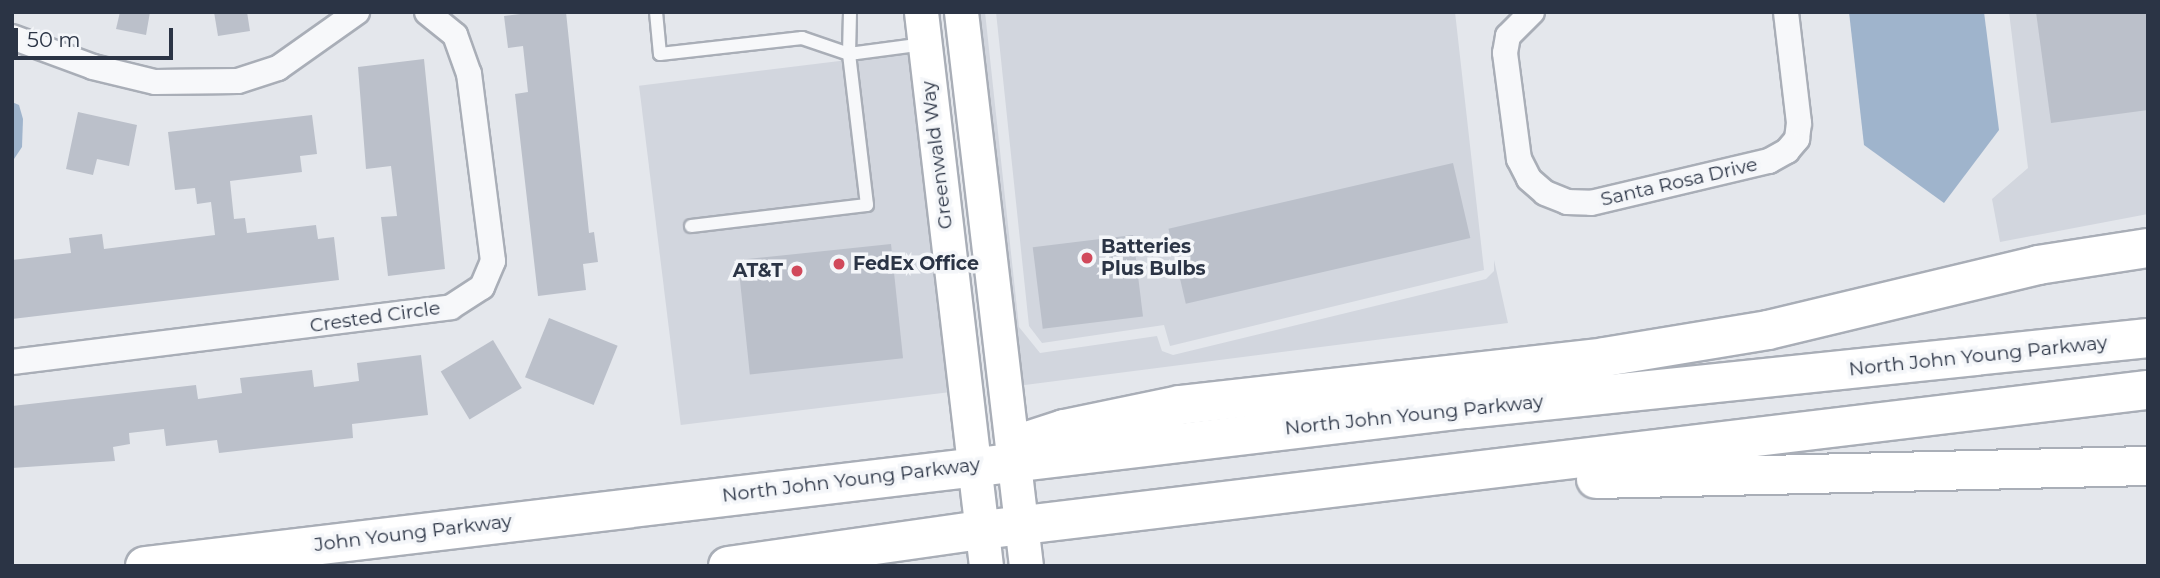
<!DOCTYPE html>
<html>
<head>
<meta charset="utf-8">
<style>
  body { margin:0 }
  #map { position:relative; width:2160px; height:578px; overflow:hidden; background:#e4e7ec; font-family:Montserrat,sans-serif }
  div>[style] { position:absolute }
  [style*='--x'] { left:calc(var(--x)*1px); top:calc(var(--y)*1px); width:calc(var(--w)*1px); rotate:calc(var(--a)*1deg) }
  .built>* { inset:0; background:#d2d6de; transform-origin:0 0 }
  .water>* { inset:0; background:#9fb4cc }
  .building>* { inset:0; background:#bbc0ca; transform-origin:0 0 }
  .roads { filter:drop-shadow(2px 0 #a9aeb7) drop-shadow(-2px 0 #a9aeb7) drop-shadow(0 2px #a9aeb7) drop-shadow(0 -2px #a9aeb7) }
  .lane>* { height:12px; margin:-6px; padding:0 6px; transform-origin:6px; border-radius:6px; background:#f7f8fa }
  .street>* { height:24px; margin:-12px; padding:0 12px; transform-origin:12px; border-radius:12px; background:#f7f8fa }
  .secondary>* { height:33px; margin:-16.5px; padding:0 16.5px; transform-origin:16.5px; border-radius:16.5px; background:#fff }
  .highway>* { height:38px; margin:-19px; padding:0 19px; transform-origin:19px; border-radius:19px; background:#fff }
  .dots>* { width:19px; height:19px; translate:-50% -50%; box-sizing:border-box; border:4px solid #f4f6f9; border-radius:50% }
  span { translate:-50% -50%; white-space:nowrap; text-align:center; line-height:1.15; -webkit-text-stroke:7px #f4f6f9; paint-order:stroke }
  .street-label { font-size:19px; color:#2b3445 }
  .poi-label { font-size:19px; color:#2b3445; font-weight:700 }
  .left { translate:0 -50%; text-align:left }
  .right { translate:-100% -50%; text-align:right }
  .frame { position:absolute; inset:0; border:14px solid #2b3445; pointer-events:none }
  .scale { position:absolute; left:14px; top:28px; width:159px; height:32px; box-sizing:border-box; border:4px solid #2b3445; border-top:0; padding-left:9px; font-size:21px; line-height:24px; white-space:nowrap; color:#2b3445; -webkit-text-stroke:5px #f4f6f9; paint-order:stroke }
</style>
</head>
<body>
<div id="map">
  <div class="built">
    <div style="clip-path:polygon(973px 12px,985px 12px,1019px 327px,1040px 353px,1157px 336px,1162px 351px,1173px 355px,1486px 279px,1494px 271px,1494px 260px,1508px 323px,1017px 386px)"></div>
    <div style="clip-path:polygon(996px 12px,1455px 12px,1484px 270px,1170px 346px,1164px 325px,1042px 343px,1029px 326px)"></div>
    <div style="clip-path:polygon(2009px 12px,2148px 12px,2148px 214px,2000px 242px,1992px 199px,2028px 168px)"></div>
    <div style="left:913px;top:52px;width:342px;height:276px;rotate:83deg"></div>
  </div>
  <div class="water">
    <div style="clip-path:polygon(1849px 12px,1984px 12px,1999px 130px,1944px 203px,1864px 145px)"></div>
    <div style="clip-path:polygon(12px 102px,19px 105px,23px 119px,22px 147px,12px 162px)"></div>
  </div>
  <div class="building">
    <div style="clip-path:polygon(120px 12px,150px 12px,146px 35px,116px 29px)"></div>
    <div style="clip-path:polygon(214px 12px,247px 12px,250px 31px,218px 36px)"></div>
    <div style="clip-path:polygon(537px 12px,566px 12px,589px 233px,594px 232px,598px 262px,583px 264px,586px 290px,538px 296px,515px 94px,528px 92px,523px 46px,508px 48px,504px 16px)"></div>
    <div style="clip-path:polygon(2036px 12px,2148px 12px,2148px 110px,2051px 123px)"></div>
    <div style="clip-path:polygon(424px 59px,445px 269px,388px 276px,381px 217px,397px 216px,391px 166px,366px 169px,358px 67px)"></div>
    <div style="clip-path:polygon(78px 112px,137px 125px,129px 166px,97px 159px,93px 175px,66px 169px)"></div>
    <div style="clip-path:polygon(312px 115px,317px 154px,300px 156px,302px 172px,230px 181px,234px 219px,245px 218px,247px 233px,316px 225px,318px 239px,334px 237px,339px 280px,12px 319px,12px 260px,71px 253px,69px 238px,102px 234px,104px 249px,215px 235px,211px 202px,197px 204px,195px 188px,175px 190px,168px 132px)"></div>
    <div style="left:1453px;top:163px;width:77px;height:292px;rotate:77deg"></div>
    <div style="left:1133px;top:235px;width:82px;height:101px;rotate:83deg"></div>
    <div style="left:891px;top:244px;width:115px;height:154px;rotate:84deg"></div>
    <div style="left:549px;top:318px;width:74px;height:64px;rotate:22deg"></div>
    <div style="left:493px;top:340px;width:56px;height:61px;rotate:59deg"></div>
    <div style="clip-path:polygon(421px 355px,428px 415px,352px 424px,353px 438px,219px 453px,217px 440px,166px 446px,164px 429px,129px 433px,130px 444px,113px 447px,115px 461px,12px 468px,12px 406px,196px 385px,198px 399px,242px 393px,240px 378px,312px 370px,314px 387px,359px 381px,357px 363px)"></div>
  </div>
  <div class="roads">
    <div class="lane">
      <div style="--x:656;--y:12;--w:42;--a:84.6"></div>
      <div style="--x:660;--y:54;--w:143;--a:-6.4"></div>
      <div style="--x:802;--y:38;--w:50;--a:18.8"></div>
      <div style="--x:849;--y:54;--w:76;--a:-7.6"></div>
      <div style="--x:691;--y:226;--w:177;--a:-6.8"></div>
      <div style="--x:867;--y:205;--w:152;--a:-96.8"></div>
      <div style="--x:849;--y:54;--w:42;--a:-88.6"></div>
    </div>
    <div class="street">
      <div style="--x:1532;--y:12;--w:34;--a:135"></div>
      <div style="--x:1508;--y:36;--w:17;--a:100"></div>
      <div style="--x:1505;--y:53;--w:107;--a:82.5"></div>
      <div style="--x:1519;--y:159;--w:22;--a:63"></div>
      <div style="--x:1529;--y:179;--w:21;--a:41"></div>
      <div style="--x:1545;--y:193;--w:24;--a:22"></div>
      <div style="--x:1567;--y:202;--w:24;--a:2"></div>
      <div style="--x:1591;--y:203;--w:183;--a:-13.3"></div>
      <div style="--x:1769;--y:161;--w:21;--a:-29"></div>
      <div style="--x:1787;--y:151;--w:16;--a:-50"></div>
      <div style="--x:1797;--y:139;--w:16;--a:-83"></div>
      <div style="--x:1799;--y:123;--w:112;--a:-96.7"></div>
      <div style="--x:12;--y:37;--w:86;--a:20.3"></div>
      <div style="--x:93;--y:67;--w:64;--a:13.6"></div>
      <div style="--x:155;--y:82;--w:83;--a:-0.7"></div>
      <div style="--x:238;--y:81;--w:42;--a:-18"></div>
      <div style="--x:278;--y:68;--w:97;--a:-35.3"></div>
      <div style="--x:12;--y:362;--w:442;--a:-7.1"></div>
      <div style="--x:451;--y:307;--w:37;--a:-33"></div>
      <div style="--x:482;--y:287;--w:28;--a:-67"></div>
      <div style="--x:493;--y:261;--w:189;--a:-97.3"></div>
      <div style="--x:469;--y:74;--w:41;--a:-109.7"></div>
      <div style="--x:455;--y:35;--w:36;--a:-141"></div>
    </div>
    <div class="secondary">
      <div style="--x:921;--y:12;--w:558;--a:83.31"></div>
      <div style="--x:961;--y:12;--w:558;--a:83.31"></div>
    </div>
    <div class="highway">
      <div style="--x:1024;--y:442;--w:42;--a:-18"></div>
      <div style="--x:1064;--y:429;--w:118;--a:-11.7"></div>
      <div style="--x:1180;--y:405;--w:428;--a:-6.4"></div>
      <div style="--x:1605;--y:357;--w:165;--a:-9.4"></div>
      <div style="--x:1768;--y:330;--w:278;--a:-13.5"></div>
      <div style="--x:2038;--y:265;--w:111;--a:-8.8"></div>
      <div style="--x:1596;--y:479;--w:552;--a:-1.35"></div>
      <div style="--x:145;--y:566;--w:1330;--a:-6.78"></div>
      <div style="--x:1466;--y:409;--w:686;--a:-5.94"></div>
      <div style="--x:728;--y:566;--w:257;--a:-8.1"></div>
      <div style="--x:982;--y:530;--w:1174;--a:-6.85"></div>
    </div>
  </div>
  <div class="dots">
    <div style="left:1087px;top:258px;background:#d1495b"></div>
    <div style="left:839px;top:264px;background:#d1495b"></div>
    <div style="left:797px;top:271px;background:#d1495b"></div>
  </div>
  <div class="street-label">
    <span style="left:937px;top:155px;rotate:-97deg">Greenwald Way</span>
    <span style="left:1679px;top:182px;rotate:-13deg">Santa Rosa Drive</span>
    <span style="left:375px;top:317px;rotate:-8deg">Crested Circle</span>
    <span style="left:1978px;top:356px;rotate:-6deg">North John Young Parkway</span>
    <span style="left:1414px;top:415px;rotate:-6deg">North John Young Parkway</span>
    <span style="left:851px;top:480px;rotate:-7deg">North John Young Parkway</span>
    <span style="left:413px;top:533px;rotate:-7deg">John Young Parkway</span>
  </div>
  <div class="poi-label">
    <span class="left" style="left:1101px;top:258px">Batteries<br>Plus Bulbs</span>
    <span class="left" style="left:853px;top:264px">FedEx Office</span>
    <span class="right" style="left:783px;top:271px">AT&amp;T</span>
  </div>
  <div class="frame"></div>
  <div class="scale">50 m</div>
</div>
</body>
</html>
